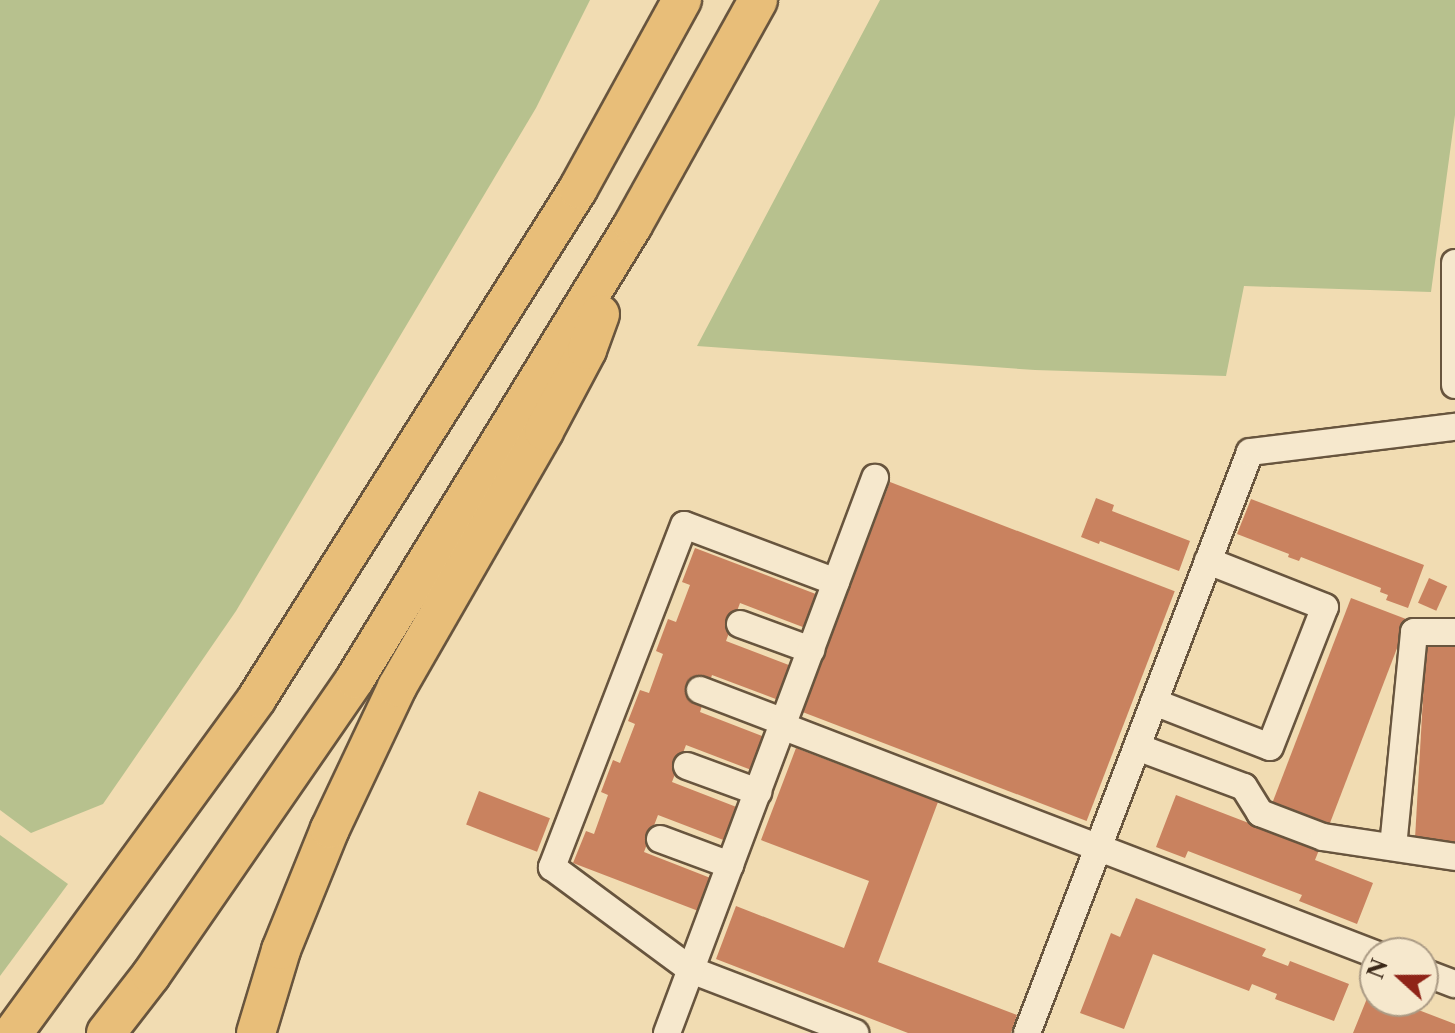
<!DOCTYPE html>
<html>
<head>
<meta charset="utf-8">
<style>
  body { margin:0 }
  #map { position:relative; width:1455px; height:1033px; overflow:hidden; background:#f1dcb2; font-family:"Libre Caslon Text",serif }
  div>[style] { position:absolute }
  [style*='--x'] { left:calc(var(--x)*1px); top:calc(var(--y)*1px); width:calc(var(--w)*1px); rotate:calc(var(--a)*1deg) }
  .green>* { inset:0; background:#b7c18e }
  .building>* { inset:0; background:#c9825f; transform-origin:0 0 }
  .roads { filter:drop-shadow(2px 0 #68553e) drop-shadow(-2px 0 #68553e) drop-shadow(0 2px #68553e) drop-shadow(0 -2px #68553e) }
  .minor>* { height:26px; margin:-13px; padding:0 13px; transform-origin:13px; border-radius:13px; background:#f6e8cd }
  .highway>* { height:38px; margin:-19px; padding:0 19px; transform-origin:19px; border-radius:19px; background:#e8be79 }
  span { translate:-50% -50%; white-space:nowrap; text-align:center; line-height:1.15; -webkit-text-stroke:7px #f6e8cd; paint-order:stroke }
  .north { position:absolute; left:1359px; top:937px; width:80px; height:80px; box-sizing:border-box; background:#f6e8cd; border:2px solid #ab9b85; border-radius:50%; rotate:291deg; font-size:22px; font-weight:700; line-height:32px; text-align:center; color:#3b2818 }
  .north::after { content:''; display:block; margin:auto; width:28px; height:36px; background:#8f2418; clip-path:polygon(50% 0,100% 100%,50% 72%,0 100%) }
</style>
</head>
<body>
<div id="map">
  <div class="green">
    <div style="clip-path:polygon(0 0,590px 0,536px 108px,236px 611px,103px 804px,31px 833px,0 810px)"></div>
    <div style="clip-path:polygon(880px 0,1455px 0,1455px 115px,1431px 292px,1244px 286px,1226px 376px,1035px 370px,697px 346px)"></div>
    <div style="clip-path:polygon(0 835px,68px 884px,0 976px)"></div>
  </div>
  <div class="building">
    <div style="left:890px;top:482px;width:305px;height:246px;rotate:21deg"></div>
    <div style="clip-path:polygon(1096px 498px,1114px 505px,1112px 511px,1190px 541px,1179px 571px,1100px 541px,1099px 544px,1081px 537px)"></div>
    <div style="clip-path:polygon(1251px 499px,1424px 565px,1408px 608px,1386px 600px,1388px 595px,1380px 592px,1381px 588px,1301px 557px,1299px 561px,1288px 557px,1289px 554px,1237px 534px)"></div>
    <div style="clip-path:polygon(695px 548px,821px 596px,808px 629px,740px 603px,726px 641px,794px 667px,781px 701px,712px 675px,700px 712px,767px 738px,754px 771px,686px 745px,672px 782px,739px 808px,726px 841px,658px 815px,644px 852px,713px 879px,701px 912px,573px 863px,586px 831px,594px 834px,608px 795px,601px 792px,613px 760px,620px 763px,635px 724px,628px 721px,640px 690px,649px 693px,663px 654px,656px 651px,668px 619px,676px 622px,690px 585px,682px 582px)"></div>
    <div style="left:1429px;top:578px;width:20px;height:27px;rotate:24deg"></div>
    <div style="left:1351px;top:598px;width:61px;height:221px;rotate:21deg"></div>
    <div style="clip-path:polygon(1426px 645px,1455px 647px,1455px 842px,1415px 839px)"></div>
    <div style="clip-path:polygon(796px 748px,938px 802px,878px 962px,1017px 1015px,1011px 1033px,908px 1033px,716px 959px,736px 906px,844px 948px,869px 881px,761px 840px)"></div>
    <div style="left:479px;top:791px;width:76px;height:36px;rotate:21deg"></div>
    <div style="clip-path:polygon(1176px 795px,1319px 850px,1315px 860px,1373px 883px,1357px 924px,1299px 901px,1302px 895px,1188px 851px,1185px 858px,1156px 847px)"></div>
    <div style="clip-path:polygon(1136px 898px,1266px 949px,1262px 956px,1288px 966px,1290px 961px,1349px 984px,1334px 1021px,1275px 999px,1277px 994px,1252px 984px,1249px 991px,1153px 954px,1124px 1029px,1080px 1013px,1111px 933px,1120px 937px)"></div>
    <div style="clip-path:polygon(1370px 991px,1375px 993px,1375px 1001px,1395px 1001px,1455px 1024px,1455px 1033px,1353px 1033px)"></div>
  </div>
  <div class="roads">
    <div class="minor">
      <div style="--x:1455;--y:263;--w:122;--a:90"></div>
      <div style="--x:836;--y:582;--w:162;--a:-159.4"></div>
      <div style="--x:684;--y:525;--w:367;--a:111.1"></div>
      <div style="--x:552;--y:867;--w:173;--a:36.5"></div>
      <div style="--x:691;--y:970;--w:176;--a:21"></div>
      <div style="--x:740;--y:624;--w:76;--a:20.1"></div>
      <div style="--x:700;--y:690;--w:90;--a:20.9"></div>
      <div style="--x:1154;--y:702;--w:124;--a:21.2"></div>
      <div style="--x:1270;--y:747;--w:150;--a:-68.6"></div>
      <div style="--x:1325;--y:607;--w:126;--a:-158.5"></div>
      <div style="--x:782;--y:726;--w:635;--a:21.03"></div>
      <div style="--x:1137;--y:747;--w:114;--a:20.5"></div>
      <div style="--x:1244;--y:787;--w:31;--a:58"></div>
      <div style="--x:1260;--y:813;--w:67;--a:20.9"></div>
      <div style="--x:1323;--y:837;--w:134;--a:8.6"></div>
      <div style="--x:687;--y:766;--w:76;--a:20.1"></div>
      <div style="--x:660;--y:839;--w:75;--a:20.4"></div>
      <div style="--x:1393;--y:847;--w:216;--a:-84.4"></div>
      <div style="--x:1414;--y:632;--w:41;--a:0"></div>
      <div style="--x:1423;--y:972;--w:34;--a:21"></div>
      <div style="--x:667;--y:1033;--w:593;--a:-69.46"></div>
      <div style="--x:1027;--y:1033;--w:622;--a:-69"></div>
      <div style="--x:1250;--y:452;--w:207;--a:-7"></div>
    </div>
    <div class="highway">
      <div style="--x:13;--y:1033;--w:414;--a:-53.9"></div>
      <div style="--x:257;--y:698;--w:602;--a:-57.76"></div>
      <div style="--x:578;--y:189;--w:216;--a:-61.2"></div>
      <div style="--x:106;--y:1033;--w:73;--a:-52.2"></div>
      <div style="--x:151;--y:975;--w:359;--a:-55.4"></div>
      <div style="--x:355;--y:679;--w:532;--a:-58.52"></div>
      <div style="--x:633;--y:225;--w:257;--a:-60.9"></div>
      <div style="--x:256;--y:1033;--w:87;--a:-73.2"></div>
      <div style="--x:281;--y:950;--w:131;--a:-68"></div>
      <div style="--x:330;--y:829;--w:157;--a:-64.7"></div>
      <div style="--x:397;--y:687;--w:295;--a:-60.1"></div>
      <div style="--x:544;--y:431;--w:92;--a:-62"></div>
      <div style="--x:587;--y:350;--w:38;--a:-70"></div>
    </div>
  </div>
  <div class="north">N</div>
</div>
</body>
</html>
